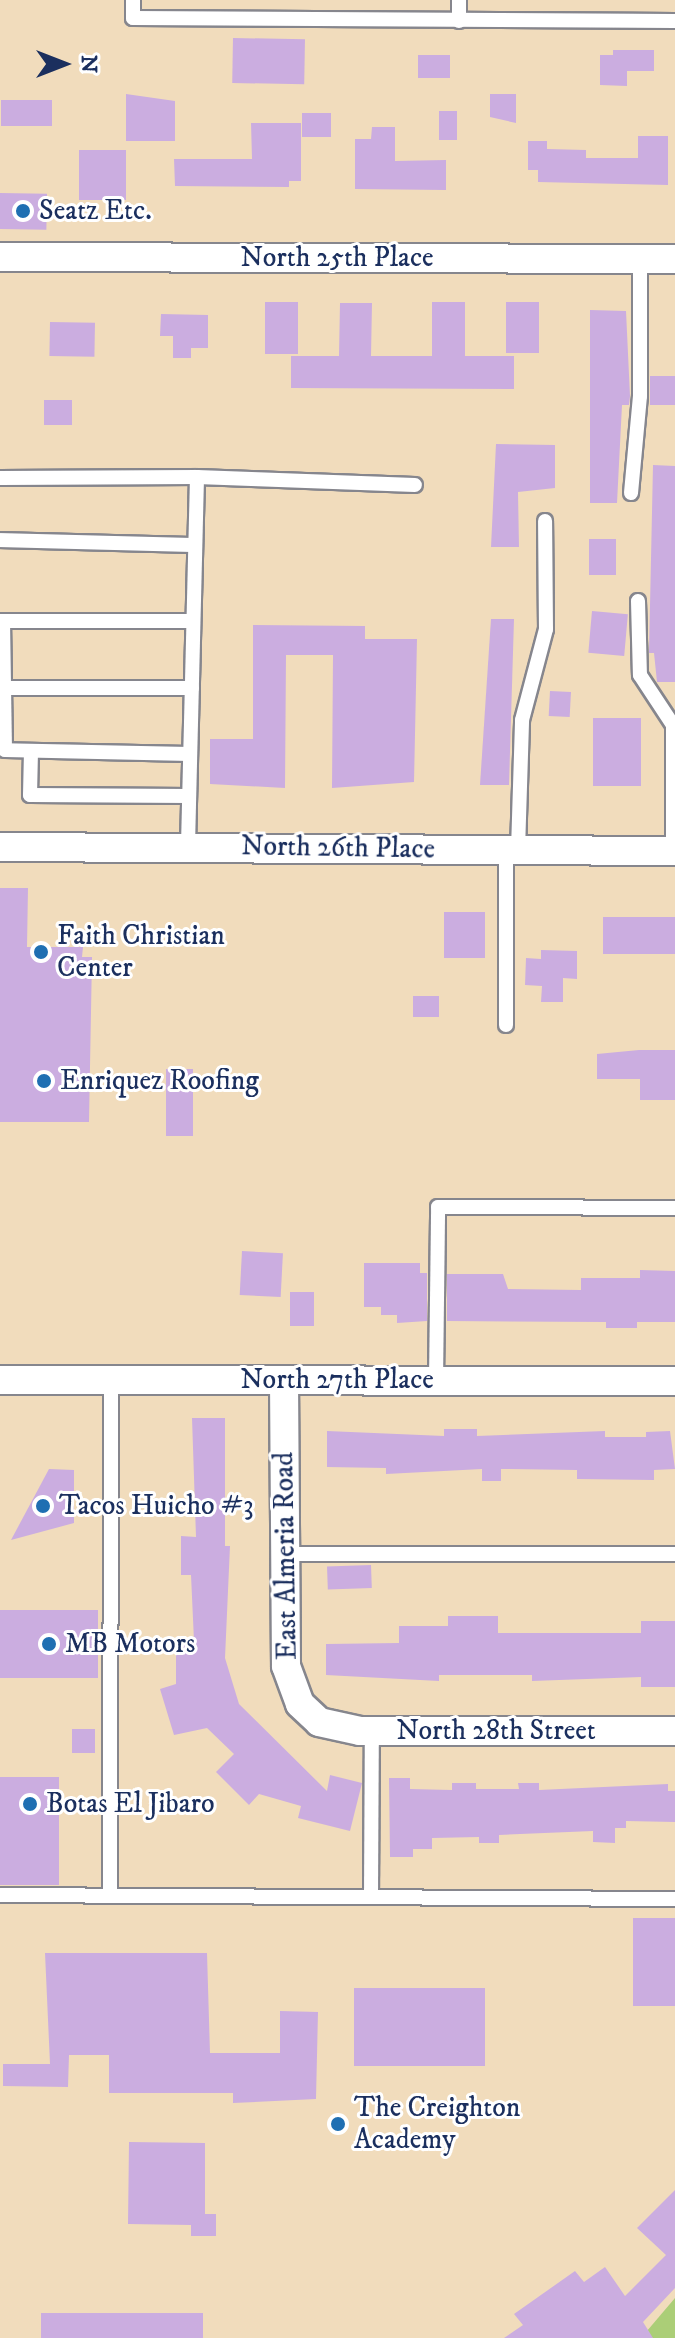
<!DOCTYPE html>
<html>
<head>
<meta charset="utf-8">
<style>
  body { margin:0 }
  #map { position:relative; width:675px; height:2338px; overflow:hidden; background:#f1dcbc; font-family:"IM FELL DW Pica",serif }
  div>[style] { position:absolute }
  [style*='--x'] { left:calc(var(--x)*1px); top:calc(var(--y)*1px); width:calc(var(--w)*1px); rotate:calc(var(--a)*1deg) }
  .green>* { inset:0; background:#abce77 }
  .building>* { inset:0; background:#cbade0; transform-origin:0 0 }
  .roads { filter:drop-shadow(2px 0 #86868d) drop-shadow(-2px 0 #86868d) drop-shadow(0 2px #86868d) drop-shadow(0 -2px #86868d) }
  .lane>* { height:14px; margin:-7px; padding:0 7px; transform-origin:7px; border-radius:7px; background:#fff }
  .street>* { height:28px; margin:-14px; padding:0 14px; transform-origin:14px; border-radius:14px; background:#fff }
  .dots>* { width:22px; height:22px; translate:-50% -50%; box-sizing:border-box; border:4px solid #fff; border-radius:50% }
  span { translate:-50% -50%; white-space:nowrap; text-align:center; line-height:1.15; -webkit-text-stroke:6px #fff; paint-order:stroke }
  .poi-label { font-size:28px; color:#1b2f5e }
  .left { translate:0 -50%; text-align:left }
  .street-label { font-size:28px; color:#1b2f5e }
  .north { position:absolute; left:24px; top:24px; width:80px; height:80px; -webkit-text-stroke:6px #fff; paint-order:stroke; rotate:90deg; font-size:22px; font-weight:700; line-height:32px; text-align:center; color:#1b2f5e }
  .north::after { content:''; display:block; margin:auto; width:28px; height:36px; background:#1b2f5e; clip-path:polygon(50% 0,100% 100%,50% 72%,0 100%) }
</style>
</head>
<body>
<div id="map">
  <div class="green">
    <div style="clip-path:polygon(675px 2298px,675px 2338px,641px 2338px)"></div>
  </div>
  <div class="building">
    <div style="left:233px;top:38px;width:72px;height:45px;rotate:1deg"></div>
    <div style="clip-path:polygon(613px 50px,654px 50px,654px 71px,627px 71px,627px 86px,600px 85px,600px 55px,613px 55px)"></div>
    <div style="left:418px;top:55px;width:32px;height:23px"></div>
    <div style="clip-path:polygon(126px 94px,175px 101px,175px 141px,126px 141px)"></div>
    <div style="clip-path:polygon(490px 94px,516px 94px,516px 123px,490px 117px)"></div>
    <div style="left:1px;top:100px;width:51px;height:26px"></div>
    <div style="left:439px;top:111px;width:18px;height:29px"></div>
    <div style="left:302px;top:113px;width:29px;height:24px"></div>
    <div style="clip-path:polygon(251px 123px,301px 123px,301px 181px,289px 181px,289px 187px,175px 186px,174px 159px,252px 159px)"></div>
    <div style="clip-path:polygon(372px 127px,395px 127px,395px 161px,446px 160px,446px 190px,355px 189px,355px 139px,371px 139px)"></div>
    <div style="clip-path:polygon(638px 136px,668px 136px,668px 185px,538px 182px,538px 170px,528px 170px,528px 141px,547px 141px,547px 149px,586px 150px,586px 158px,638px 158px)"></div>
    <div style="left:79px;top:150px;width:47px;height:50px"></div>
    <div style="left:0;top:193px;width:47px;height:36px;rotate:1deg"></div>
    <div style="left:265px;top:302px;width:33px;height:52px"></div>
    <div style="clip-path:polygon(432px 302px,465px 302px,465px 356px,514px 356px,514px 389px,291px 388px,291px 356px,339px 356px,340px 303px,372px 303px,371px 356px,432px 356px)"></div>
    <div style="left:506px;top:302px;width:33px;height:51px"></div>
    <div style="clip-path:polygon(590px 310px,626px 311px,630px 396px,629px 405px,622px 405px,617px 503px,590px 503px)"></div>
    <div style="clip-path:polygon(161px 314px,208px 315px,208px 348px,191px 348px,191px 358px,173px 358px,173px 336px,160px 336px)"></div>
    <div style="left:50px;top:322px;width:45px;height:34px;rotate:1deg"></div>
    <div style="left:650px;top:376px;width:25px;height:29px"></div>
    <div style="left:44px;top:400px;width:28px;height:25px"></div>
    <div style="clip-path:polygon(496px 444px,555px 445px,555px 488px,518px 492px,519px 547px,491px 547px)"></div>
    <div style="clip-path:polygon(653px 465px,675px 466px,675px 682px,657px 682px,654px 653px,649px 653px)"></div>
    <div style="left:589px;top:539px;width:27px;height:36px"></div>
    <div style="left:592px;top:611px;width:36px;height:42px;rotate:5deg"></div>
    <div style="clip-path:polygon(491px 619px,514px 619px,509px 785px,480px 785px)"></div>
    <div style="clip-path:polygon(253px 625px,365px 626px,365px 639px,417px 639px,414px 782px,332px 788px,333px 655px,286px 655px,285px 788px,210px 784px,210px 739px,253px 739px)"></div>
    <div style="left:550px;top:691px;width:21px;height:25px;rotate:3deg"></div>
    <div style="left:593px;top:718px;width:48px;height:68px"></div>
    <div style="clip-path:polygon(0 888px,28px 888px,27px 947px,83px 947px,82px 957px,92px 957px,89px 1122px,0 1122px)"></div>
    <div style="left:444px;top:912px;width:41px;height:46px"></div>
    <div style="left:675px;top:917px;width:37px;height:72px;rotate:90deg"></div>
    <div style="clip-path:polygon(541px 950px,577px 951px,577px 979px,563px 978px,563px 1002px,541px 1002px,542px 986px,525px 985px,526px 958px,541px 959px)"></div>
    <div style="left:413px;top:996px;width:26px;height:21px"></div>
    <div style="clip-path:polygon(639px 1050px,675px 1050px,675px 1100px,640px 1100px,640px 1079px,597px 1079px,597px 1054px)"></div>
    <div style="left:166px;top:1069px;width:27px;height:67px"></div>
    <div style="left:242px;top:1251px;width:41px;height:44px;rotate:3deg"></div>
    <div style="clip-path:polygon(364px 1263px,420px 1263px,420px 1273px,427px 1273px,427px 1321px,397px 1323px,397px 1315px,381px 1315px,381px 1307px,364px 1307px)"></div>
    <div style="clip-path:polygon(640px 1270px,675px 1271px,675px 1322px,637px 1322px,637px 1328px,606px 1328px,606px 1322px,447px 1321px,447px 1274px,503px 1274px,508px 1289px,581px 1290px,581px 1278px,640px 1278px)"></div>
    <div style="left:290px;top:1292px;width:24px;height:34px"></div>
    <div style="clip-path:polygon(192px 1418px,225px 1418px,225px 1546px,230px 1546px,225px 1658px,239px 1704px,327px 1791px,330px 1775px,362px 1783px,350px 1831px,298px 1818px,301px 1806px,259px 1794px,249px 1805px,216px 1772px,234px 1754px,207px 1728px,174px 1735px,160px 1689px,176px 1684px,176px 1641px,194px 1641px,191px 1575px,181px 1575px,181px 1536px,196px 1537px)"></div>
    <div style="clip-path:polygon(444px 1429px,477px 1429px,477px 1436px,605px 1431px,605px 1437px,646px 1437px,646px 1432px,670px 1431px,675px 1469px,654px 1470px,654px 1480px,577px 1479px,577px 1470px,501px 1469px,501px 1481px,482px 1481px,482px 1469px,386px 1474px,386px 1468px,327px 1467px,327px 1431px,444px 1436px)"></div>
    <div style="clip-path:polygon(49px 1469px,74px 1470px,74px 1523px,11px 1540px)"></div>
    <div style="left:371px;top:1565px;width:23px;height:44px;rotate:88deg"></div>
    <div style="left:0;top:1610px;width:98px;height:68px"></div>
    <div style="clip-path:polygon(448px 1616px,498px 1616px,498px 1633px,641px 1633px,641px 1621px,675px 1621px,675px 1687px,641px 1687px,641px 1677px,532px 1681px,532px 1675px,439px 1675px,439px 1681px,326px 1675px,326px 1644px,399px 1643px,399px 1626px,448px 1626px)"></div>
    <div style="left:72px;top:1729px;width:23px;height:24px"></div>
    <div style="left:0;top:1777px;width:59px;height:108px"></div>
    <div style="clip-path:polygon(389px 1778px,410px 1778px,410px 1789px,452px 1790px,452px 1783px,476px 1783px,476px 1789px,519px 1789px,518px 1783px,539px 1783px,539px 1790px,668px 1784px,668px 1791px,675px 1791px,675px 1822px,626px 1821px,626px 1828px,615px 1828px,615px 1843px,593px 1842px,593px 1831px,499px 1835px,499px 1843px,479px 1843px,479px 1837px,432px 1838px,432px 1849px,413px 1849px,413px 1857px,390px 1857px)"></div>
    <div style="left:633px;top:1918px;width:42px;height:88px"></div>
    <div style="clip-path:polygon(45px 1953px,207px 1953px,210px 2053px,280px 2053px,280px 2011px,318px 2012px,316px 2099px,233px 2103px,233px 2093px,109px 2093px,109px 2055px,69px 2055px,68px 2087px,3px 2086px,3px 2064px,50px 2064px)"></div>
    <div style="left:354px;top:1988px;width:131px;height:78px"></div>
    <div style="clip-path:polygon(129px 2142px,205px 2143px,205px 2214px,216px 2214px,216px 2236px,191px 2236px,191px 2225px,128px 2224px)"></div>
    <div style="clip-path:polygon(675px 2190px,675px 2288px,643px 2322px,653px 2338px,504px 2338px,523px 2325px,514px 2314px,575px 2271px,584px 2282px,605px 2267px,625px 2296px,666px 2255px,637px 2228px)"></div>
    <div style="left:41px;top:2313px;width:162px;height:25px"></div>
  </div>
  <div class="roads">
    <div class="lane">
      <div style="--x:133;--y:0;--w:18;--a:90"></div>
      <div style="--x:133;--y:18;--w:542;--a:0.32"></div>
      <div style="--x:459;--y:0;--w:21;--a:90"></div>
      <div style="--x:197;--y:477;--w:218;--a:2.1"></div>
      <div style="--x:0;--y:478;--w:197;--a:-0.3"></div>
      <div style="--x:197;--y:477;--w:370;--a:91.4"></div>
      <div style="--x:631;--y:493;--w:97;--a:-84.7"></div>
      <div style="--x:640;--y:396;--w:137;--a:-90"></div>
      <div style="--x:0;--y:540;--w:195;--a:1.5"></div>
      <div style="--x:638;--y:601;--w:74;--a:88.5"></div>
      <div style="--x:640;--y:675;--w:60;--a:56.6"></div>
      <div style="--x:673;--y:725;--w:126;--a:90"></div>
      <div style="--x:0;--y:621;--w:193;--a:0"></div>
      <div style="--x:3;--y:621;--w:67;--a:89.1"></div>
      <div style="--x:31;--y:751;--w:44;--a:91.3"></div>
      <div style="--x:30;--y:795;--w:159;--a:0.4"></div>
      <div style="--x:190;--y:754;--w:185;--a:-178.8"></div>
      <div style="--x:5;--y:750;--w:62;--a:-90.9"></div>
      <div style="--x:4;--y:688;--w:188;--a:0"></div>
      <div style="--x:506;--y:850;--w:175;--a:90"></div>
      <div style="--x:518;--y:850;--w:130;--a:-88.2"></div>
      <div style="--x:522;--y:720;--w:94;--a:-75.2"></div>
      <div style="--x:546;--y:629;--w:108;--a:-90.5"></div>
      <div style="--x:436;--y:1381;--w:174;--a:-89.3"></div>
      <div style="--x:438;--y:1207;--w:237;--a:0.2"></div>
      <div style="--x:285;--y:1554;--w:390;--a:0"></div>
      <div style="--x:0;--y:1895;--w:675;--a:0.34"></div>
      <div style="--x:110;--y:1896;--w:516;--a:-89.89"></div>
      <div style="--x:371;--y:1897;--w:166;--a:-89.7"></div>
    </div>
    <div class="street">
      <div style="--x:0;--y:257;--w:675;--a:0.17"></div>
      <div style="--x:0;--y:847;--w:675;--a:0.34"></div>
      <div style="--x:0;--y:1380;--w:675;--a:0.08"></div>
      <div style="--x:284;--y:1380;--w:286;--a:89.6"></div>
      <div style="--x:286;--y:1666;--w:40;--a:69.8"></div>
      <div style="--x:300;--y:1704;--w:26;--a:43"></div>
      <div style="--x:319;--y:1722;--w:42;--a:12.4"></div>
      <div style="--x:360;--y:1731;--w:315;--a:0"></div>
    </div>
  </div>
  <div class="dots">
    <div style="left:23px;top:211px;background:#1f6fb2"></div>
    <div style="left:41px;top:952px;background:#1f6fb2"></div>
    <div style="left:44px;top:1081px;background:#1f6fb2"></div>
    <div style="left:43px;top:1506px;background:#1f6fb2"></div>
    <div style="left:49px;top:1644px;background:#1f6fb2"></div>
    <div style="left:30px;top:1804px;background:#1f6fb2"></div>
    <div style="left:338px;top:2124px;background:#1f6fb2"></div>
  </div>
  <div class="poi-label">
    <span class="left" style="left:39px;top:211px">Seatz Etc.</span>
    <span class="left" style="left:57px;top:952px">Faith Christian<br>Center</span>
    <span class="left" style="left:60px;top:1081px">Enriquez Roofing</span>
    <span class="left" style="left:59px;top:1506px">Tacos Huicho #3</span>
    <span class="left" style="left:65px;top:1644px">MB Motors</span>
    <span class="left" style="left:46px;top:1804px">Botas El Jibaro</span>
    <span class="left" style="left:354px;top:2124px">The Creighton<br>Academy</span>
  </div>
  <div class="street-label">
    <span style="left:337px;top:258px">North 25th Place</span>
    <span style="left:338px;top:848px;rotate:1deg">North 26th Place</span>
    <span style="left:337px;top:1380px">North 27th Place</span>
    <span style="left:286px;top:1556px;rotate:-91deg">East Almeria Road</span>
    <span style="left:496px;top:1731px">North 28th Street</span>
  </div>
  <div class="north">N</div>
</div>
</body>
</html>
